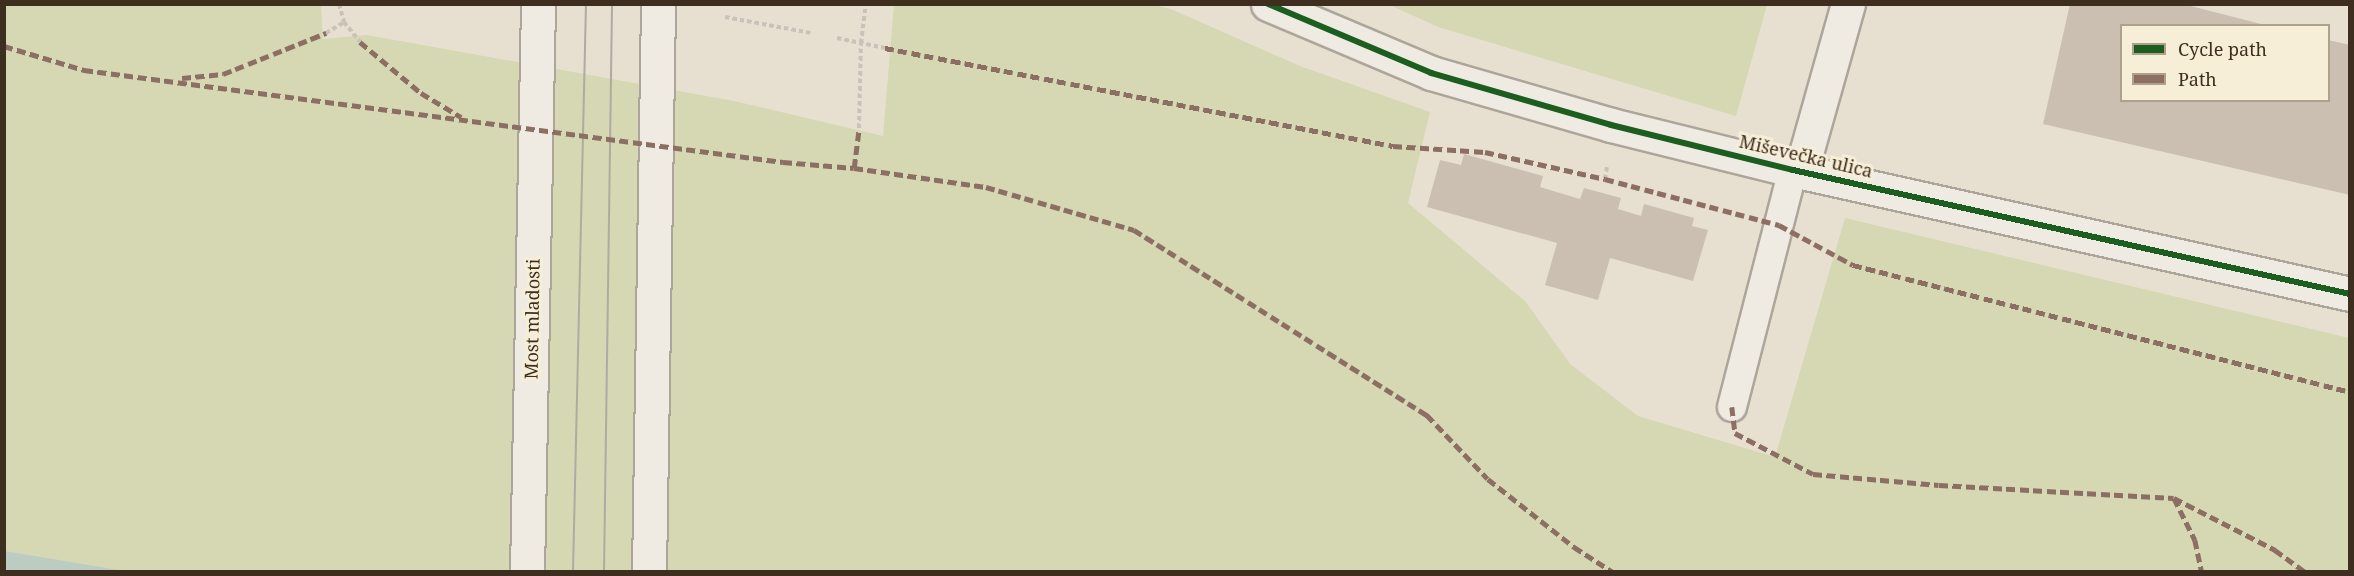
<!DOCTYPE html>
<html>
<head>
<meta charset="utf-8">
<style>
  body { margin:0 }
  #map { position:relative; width:2354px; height:576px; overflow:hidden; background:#e7e0d1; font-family:"Noto Serif",serif }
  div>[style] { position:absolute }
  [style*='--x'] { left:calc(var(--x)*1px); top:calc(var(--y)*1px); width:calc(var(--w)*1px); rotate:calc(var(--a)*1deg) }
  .green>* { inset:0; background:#d6d7b3 }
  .water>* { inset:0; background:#bcccc2 }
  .building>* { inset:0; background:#cbbfb2 }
  .path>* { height:4px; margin-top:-2px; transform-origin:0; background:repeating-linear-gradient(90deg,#c8c2b9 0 4.5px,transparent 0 7.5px) }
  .roads { filter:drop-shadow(2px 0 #ada599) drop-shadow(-2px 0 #ada599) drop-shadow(0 2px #ada599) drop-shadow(0 -2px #ada599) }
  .service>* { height:28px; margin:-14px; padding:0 14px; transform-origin:14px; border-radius:14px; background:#efebe3 }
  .minor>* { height:33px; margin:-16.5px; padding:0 16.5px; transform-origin:16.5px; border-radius:16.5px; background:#efebe3 }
  .tertiary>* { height:33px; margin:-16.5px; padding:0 16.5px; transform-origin:16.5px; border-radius:16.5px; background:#efebe3 }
  .secondary>* { height:33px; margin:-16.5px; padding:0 16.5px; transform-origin:16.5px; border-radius:16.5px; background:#efebe3 }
  .tram>* { height:1.5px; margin:-0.75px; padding:0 0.75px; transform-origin:0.75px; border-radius:0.75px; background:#afaaa2 }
  .quiet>* { height:4.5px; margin-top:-2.25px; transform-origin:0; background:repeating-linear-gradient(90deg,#8d6e63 0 9px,transparent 0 13.5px) }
  .cycleway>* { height:6px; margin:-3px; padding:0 3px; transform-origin:3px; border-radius:3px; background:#1b5e20 }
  span { translate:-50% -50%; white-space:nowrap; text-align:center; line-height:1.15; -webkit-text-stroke:6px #f7eed8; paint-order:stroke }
  .street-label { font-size:18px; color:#3d2e20 }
  .frame { position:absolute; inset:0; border:6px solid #3d2e20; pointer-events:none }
  .legend { position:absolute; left:2120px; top:24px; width:210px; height:78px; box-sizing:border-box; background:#f7eed8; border:2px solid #ada18e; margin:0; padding:8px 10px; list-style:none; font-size:18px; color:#3d2e20 }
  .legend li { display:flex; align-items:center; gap:12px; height:30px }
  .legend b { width:30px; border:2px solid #ada18e }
</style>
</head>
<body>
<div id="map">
  <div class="green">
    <div style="clip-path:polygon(4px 5px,321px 5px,323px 39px,367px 35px,734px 101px,883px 136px,894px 5px,1154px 5px,1171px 9px,1300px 66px,1430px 112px,1408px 203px,1526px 302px,1570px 364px,1638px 416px,1775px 457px,1845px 218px,2349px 338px,2349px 571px,124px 572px,5px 551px)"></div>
    <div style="clip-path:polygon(1390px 5px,1767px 4px,1767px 5px,1736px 116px,1438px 27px)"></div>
  </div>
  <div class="water">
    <div style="clip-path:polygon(5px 551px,124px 571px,5px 571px)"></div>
  </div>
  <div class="building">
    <div style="clip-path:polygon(2070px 4px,2183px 4px,2265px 25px,2122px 26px,2122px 100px,2328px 100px,2328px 40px,2350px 45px,2350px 195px,2043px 124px)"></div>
    <div style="clip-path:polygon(1464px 154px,1543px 176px,1540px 187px,1580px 199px,1584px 188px,1621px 198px,1618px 209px,1641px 216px,1644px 204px,1694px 218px,1692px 226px,1708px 230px,1693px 281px,1610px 258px,1598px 300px,1545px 285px,1557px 243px,1427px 207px,1440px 160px,1461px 165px)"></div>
  </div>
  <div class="path">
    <div style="--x:339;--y:4;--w:19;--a:74"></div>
    <div style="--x:344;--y:22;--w:26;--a:51"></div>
    <div style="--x:725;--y:17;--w:87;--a:10.5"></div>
    <div style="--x:326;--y:33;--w:21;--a:-31"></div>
    <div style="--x:837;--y:38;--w:49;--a:11.8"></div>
    <div style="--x:859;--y:128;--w:85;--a:-88.7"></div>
    <div style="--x:861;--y:43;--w:39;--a:-83"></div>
    <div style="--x:1605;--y:179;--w:12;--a:-81"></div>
  </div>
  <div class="roads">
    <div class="service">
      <div style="--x:1732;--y:407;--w:245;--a:-75.6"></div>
    </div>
    <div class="minor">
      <div style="--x:1801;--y:171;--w:173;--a:-74.3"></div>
    </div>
    <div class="tertiary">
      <div style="--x:1268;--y:4;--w:177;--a:22.9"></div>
      <div style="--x:1431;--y:73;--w:187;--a:16.1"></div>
      <div style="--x:1611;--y:125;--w:187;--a:13.9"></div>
      <div style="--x:1793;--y:170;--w:571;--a:12.55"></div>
    </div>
    <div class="secondary">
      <div style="--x:527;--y:572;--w:568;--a:-88.89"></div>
      <div style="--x:649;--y:572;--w:568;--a:-89.09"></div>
    </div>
  </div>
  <div class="tram">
    <div style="--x:573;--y:572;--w:568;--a:-88.69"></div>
    <div style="--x:604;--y:572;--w:568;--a:-89.19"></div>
  </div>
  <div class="quiet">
    <div style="--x:360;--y:42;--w:80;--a:39.9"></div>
    <div style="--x:421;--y:93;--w:47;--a:31"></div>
    <div style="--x:4;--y:46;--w:84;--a:16.7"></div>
    <div style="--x:84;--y:70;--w:705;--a:7.5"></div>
    <div style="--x:783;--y:162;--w:71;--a:4.8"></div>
    <div style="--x:854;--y:168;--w:133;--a:8.2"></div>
    <div style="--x:986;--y:187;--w:154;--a:16.2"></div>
    <div style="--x:1134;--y:230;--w:347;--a:32.3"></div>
    <div style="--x:1427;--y:415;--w:88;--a:46.4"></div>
    <div style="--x:1488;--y:479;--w:110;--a:38.3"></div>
    <div style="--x:1574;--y:547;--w:46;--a:32.7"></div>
    <div style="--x:885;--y:48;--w:517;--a:10.92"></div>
    <div style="--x:1393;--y:146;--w:92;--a:3.7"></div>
    <div style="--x:1485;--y:152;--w:123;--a:12.7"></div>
    <div style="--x:1605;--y:179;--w:180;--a:14.8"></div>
    <div style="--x:1779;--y:225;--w:84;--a:28.4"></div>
    <div style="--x:1853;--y:265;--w:513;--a:14.33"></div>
    <div style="--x:182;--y:78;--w:41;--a:-5.6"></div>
    <div style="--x:223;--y:74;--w:111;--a:-21.7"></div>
    <div style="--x:854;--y:168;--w:40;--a:-82.9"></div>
    <div style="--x:1732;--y:407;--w:26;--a:83"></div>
    <div style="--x:1735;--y:433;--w:88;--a:27.7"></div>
    <div style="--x:1813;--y:474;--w:126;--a:5"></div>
    <div style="--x:1939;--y:485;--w:235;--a:3.2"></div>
    <div style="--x:2174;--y:498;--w:114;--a:27.2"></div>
    <div style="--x:2275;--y:550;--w:37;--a:36"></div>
    <div style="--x:2174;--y:498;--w:47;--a:63.4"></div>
    <div style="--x:2195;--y:540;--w:33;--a:78"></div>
  </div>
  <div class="cycleway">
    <div style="--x:1268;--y:4;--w:177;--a:22.9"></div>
    <div style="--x:1431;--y:73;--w:187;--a:16.1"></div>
    <div style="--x:1611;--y:125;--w:187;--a:13.9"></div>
    <div style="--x:1793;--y:170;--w:571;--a:12.55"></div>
  </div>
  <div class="street-label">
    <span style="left:1806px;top:156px;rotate:13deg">Miševečka ulica</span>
    <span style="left:532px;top:319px;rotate:-89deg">Most mladosti</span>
  </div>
  <div class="frame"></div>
  <ul class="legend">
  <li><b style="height:8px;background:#1b5e20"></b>Cycle path</li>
  <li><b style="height:8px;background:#8d6e63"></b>Path</li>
  </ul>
</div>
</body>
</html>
